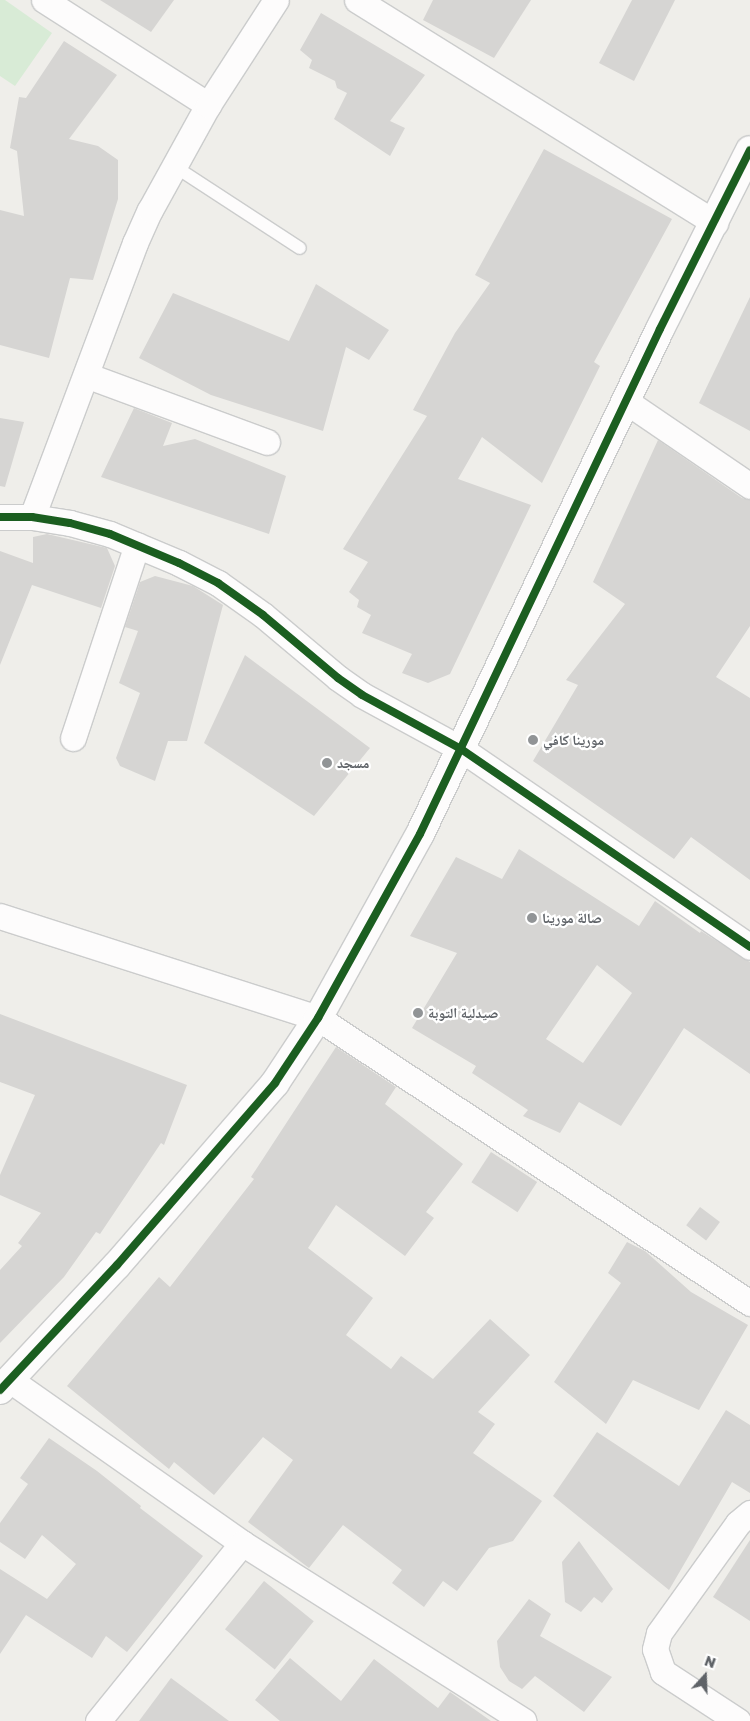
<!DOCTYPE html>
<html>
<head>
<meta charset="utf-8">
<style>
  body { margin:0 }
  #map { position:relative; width:750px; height:1721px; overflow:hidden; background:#efeeea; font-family:"Golos Text","Noto Naskh Arabic",sans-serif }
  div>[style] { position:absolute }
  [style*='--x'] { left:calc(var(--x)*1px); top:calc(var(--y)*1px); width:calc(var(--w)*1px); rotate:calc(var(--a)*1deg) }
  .green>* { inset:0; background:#d8ebd6 }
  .building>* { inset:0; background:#d6d5d3; transform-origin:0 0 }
  .roads { filter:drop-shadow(1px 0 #cbcccc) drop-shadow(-1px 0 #cbcccc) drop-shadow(0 1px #cbcccc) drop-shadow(0 -1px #cbcccc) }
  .service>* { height:12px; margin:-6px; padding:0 6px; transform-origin:6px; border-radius:6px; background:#fdfcfc }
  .minor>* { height:25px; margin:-12.5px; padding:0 12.5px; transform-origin:12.5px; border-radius:12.5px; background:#fdfcfc }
  .tertiary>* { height:28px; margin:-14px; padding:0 14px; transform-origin:14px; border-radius:14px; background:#fdfcfc }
  .cycleway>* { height:8px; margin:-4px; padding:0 4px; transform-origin:4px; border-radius:4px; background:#1b5e20 }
  .dots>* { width:14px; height:14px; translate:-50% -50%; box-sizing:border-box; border:2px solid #fff; border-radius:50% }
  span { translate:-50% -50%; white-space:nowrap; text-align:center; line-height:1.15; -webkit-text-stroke:4.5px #fff; paint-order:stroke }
  .poi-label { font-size:14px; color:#5f6368; font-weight:700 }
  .left { translate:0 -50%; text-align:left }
  .north { position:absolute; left:680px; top:1651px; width:50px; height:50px; -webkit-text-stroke:4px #fff; paint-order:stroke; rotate:20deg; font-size:14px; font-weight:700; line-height:20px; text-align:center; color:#5f6368 }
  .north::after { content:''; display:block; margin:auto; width:18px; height:22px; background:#5f6368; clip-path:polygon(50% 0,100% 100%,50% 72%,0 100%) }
</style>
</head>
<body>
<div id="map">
  <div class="green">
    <div style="clip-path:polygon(0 0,5px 0,52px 33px,15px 86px,0 76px)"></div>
  </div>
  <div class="building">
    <div style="clip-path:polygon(100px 0,174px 0,151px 32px)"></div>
    <div style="clip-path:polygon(433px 0,531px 0,494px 58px,423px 20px)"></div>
    <div style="clip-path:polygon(632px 0,675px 0,634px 81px,599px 63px)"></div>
    <div style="clip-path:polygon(321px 13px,425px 75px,390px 121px,405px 128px,390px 156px,334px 119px,347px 93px,337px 88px,335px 81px,309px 68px,312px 60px,300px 50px)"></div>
    <div style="clip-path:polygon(64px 41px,117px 75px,69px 139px,98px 146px,118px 160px,118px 199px,93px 280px,70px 278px,49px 358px,0 345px,0 210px,24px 216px,17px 151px,10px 148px,19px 97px,26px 98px)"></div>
    <div style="clip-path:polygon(544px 149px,672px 219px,594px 362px,600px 366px,542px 483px,482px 437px,458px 479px,531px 505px,450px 674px,428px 683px,402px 673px,412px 654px,362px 633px,371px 615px,357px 607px,359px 600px,349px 592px,368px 562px,343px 549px,427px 416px,413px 410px,455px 333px,490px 283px,475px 275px)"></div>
    <div style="clip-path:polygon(316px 284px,389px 330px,369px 360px,346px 347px,323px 431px,211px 395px,139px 358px,173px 293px,289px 341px)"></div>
    <div style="clip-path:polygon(750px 297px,750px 431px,699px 403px)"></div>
    <div style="clip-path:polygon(134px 408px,172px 423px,163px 446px,195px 439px,286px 476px,269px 534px,101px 477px)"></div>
    <div style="clip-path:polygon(0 418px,24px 422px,5px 487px,0 486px)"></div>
    <div style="clip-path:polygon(658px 440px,742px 498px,750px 500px,750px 626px,716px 677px,750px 698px,750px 880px,691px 837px,674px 859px,533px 761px,578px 685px,566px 680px,625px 604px,593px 582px)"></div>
    <div style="clip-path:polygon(47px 534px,107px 548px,115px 566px,101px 608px,32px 585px,0 665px,0 551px,33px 563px,33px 537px)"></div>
    <div style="clip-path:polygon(155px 576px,193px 586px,223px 605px,187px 741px,168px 741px,155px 781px,120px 766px,116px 758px,140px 693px,119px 683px,138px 631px,125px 627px,140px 582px)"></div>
    <div style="clip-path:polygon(245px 655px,370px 748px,314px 816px,204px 743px)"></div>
    <div style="clip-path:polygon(evenodd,519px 849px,639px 926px,655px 901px,700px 933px,701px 931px,750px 962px,750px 1074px,684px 1028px,621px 1126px,579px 1102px,560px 1133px,523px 1116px,528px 1110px,472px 1073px,476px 1066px,412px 1028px,457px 953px,410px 936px,456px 857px,502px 879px,519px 849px,597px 965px,632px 993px,583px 1063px,546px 1039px,597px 965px)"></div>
    <div style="clip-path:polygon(0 1014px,187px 1085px,164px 1145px,161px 1143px,100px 1234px,96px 1232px,64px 1277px,0 1343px,0 1270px,22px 1246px,18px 1243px,41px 1213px,0 1195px,0 1175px,35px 1095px,0 1082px)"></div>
    <div style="clip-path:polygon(336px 1047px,396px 1087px,385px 1104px,463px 1164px,426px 1212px,434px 1218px,405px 1256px,336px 1205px,308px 1248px,373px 1298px,346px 1335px,391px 1369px,401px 1356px,433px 1379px,490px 1319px,530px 1355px,478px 1412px,495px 1424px,473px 1453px,542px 1501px,513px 1541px,489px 1548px,457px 1591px,443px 1581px,424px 1607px,392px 1583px,402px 1570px,343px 1525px,309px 1568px,248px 1522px,293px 1460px,263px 1437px,214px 1495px,174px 1462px,169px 1469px,67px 1386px,159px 1277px,170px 1287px,254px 1179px,251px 1177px)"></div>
    <div style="left:491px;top:1152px;width:55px;height:36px;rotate:33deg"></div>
    <div style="left:700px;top:1207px;width:25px;height:23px;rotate:37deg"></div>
    <div style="clip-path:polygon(627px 1242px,645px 1251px,691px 1292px,748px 1325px,699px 1410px,633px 1380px,606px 1424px,554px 1382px,621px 1283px,608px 1273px)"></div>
    <div style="clip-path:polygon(726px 1410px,750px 1425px,750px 1493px,732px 1482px,669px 1590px,553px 1496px,597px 1432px,679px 1486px)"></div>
    <div style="clip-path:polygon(49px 1438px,97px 1471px,141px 1506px,140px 1508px,203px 1556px,127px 1652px,106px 1636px,92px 1658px,26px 1615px,0 1654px,0 1569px,47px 1599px,76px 1564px,42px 1535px,25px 1559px,0 1542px,0 1523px,28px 1484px,20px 1478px)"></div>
    <div style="clip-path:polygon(750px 1540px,750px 1621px,713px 1597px)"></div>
    <div style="clip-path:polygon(579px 1541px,613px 1589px,602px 1603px,594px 1597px,581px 1612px,565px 1602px,562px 1562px)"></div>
    <div style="left:264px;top:1581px;width:64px;height:62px;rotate:39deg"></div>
    <div style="clip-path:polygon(529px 1599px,551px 1614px,540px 1636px,612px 1677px,584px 1712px,535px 1676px,522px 1689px,509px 1681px,500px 1667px,497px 1641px)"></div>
    <div style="clip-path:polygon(290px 1658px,341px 1701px,374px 1659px,438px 1708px,450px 1692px,491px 1721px,280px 1721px,255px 1700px)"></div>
    <div style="clip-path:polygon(171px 1678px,229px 1721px,139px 1721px)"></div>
  </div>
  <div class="roads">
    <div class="service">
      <div style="--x:174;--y:166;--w:150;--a:33.1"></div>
    </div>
    <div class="minor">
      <div style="--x:44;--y:0;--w:195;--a:32.6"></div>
      <div style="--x:357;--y:0;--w:422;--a:31.9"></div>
      <div style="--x:86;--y:375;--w:193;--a:20.3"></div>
      <div style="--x:627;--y:402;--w:149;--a:34.3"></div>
      <div style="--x:0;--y:517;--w:32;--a:0"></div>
      <div style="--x:32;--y:517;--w:38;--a:9"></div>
      <div style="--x:70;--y:523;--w:41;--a:15.4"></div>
      <div style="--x:110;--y:534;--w:75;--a:22.8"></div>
      <div style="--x:179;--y:563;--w:44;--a:27.1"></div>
      <div style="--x:218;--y:583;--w:55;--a:35.4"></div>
      <div style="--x:263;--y:615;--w:98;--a:40"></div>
      <div style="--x:338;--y:678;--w:29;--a:35"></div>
      <div style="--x:362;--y:695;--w:113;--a:28.6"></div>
      <div style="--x:461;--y:749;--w:350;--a:34.4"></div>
      <div style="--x:32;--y:517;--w:293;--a:-69.4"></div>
      <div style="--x:135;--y:243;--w:36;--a:-66"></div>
      <div style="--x:150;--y:210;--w:120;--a:-61.1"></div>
      <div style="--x:208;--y:105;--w:125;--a:-57.1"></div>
      <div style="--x:73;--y:738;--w:203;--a:-71.7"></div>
      <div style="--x:0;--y:916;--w:334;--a:17.8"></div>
      <div style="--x:318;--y:1018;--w:518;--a:33.41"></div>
      <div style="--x:10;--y:1380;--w:284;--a:35.1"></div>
      <div style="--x:242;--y:1543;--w:333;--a:32.3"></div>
      <div style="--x:98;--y:1721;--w:229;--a:-51"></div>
      <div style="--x:738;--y:1721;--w:90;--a:-146.8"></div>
      <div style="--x:663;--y:1672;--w:24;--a:-109"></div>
      <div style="--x:655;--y:1649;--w:16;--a:-76"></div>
      <div style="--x:659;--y:1633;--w:135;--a:-54.3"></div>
      <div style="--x:738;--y:1523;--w:16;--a:-40"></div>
    </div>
    <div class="tertiary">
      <div style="--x:0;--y:1390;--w:171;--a:-46.9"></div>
      <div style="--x:117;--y:1265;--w:241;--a:-49"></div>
      <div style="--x:275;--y:1083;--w:78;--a:-56.5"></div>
      <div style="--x:318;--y:1018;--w:210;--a:-61"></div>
      <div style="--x:420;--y:834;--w:559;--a:-64.58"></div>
      <div style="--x:660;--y:329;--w:200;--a:-63.3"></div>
    </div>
  </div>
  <div class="cycleway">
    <div style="--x:0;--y:517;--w:32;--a:0"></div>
    <div style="--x:32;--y:517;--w:38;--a:9"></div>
    <div style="--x:70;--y:523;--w:41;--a:15.4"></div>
    <div style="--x:110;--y:534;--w:75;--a:22.8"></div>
    <div style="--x:179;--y:563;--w:44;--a:27.1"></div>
    <div style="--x:218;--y:583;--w:55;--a:35.4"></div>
    <div style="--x:263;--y:615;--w:98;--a:40"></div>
    <div style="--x:338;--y:678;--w:29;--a:35"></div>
    <div style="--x:362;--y:695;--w:113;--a:28.6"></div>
    <div style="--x:461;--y:749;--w:350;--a:34.4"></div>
    <div style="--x:0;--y:1390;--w:171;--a:-46.9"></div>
    <div style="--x:117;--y:1265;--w:241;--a:-49"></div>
    <div style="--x:275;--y:1083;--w:78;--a:-56.5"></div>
    <div style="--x:318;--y:1018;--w:210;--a:-61"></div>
    <div style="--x:420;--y:834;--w:559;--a:-64.58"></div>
    <div style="--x:660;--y:329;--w:200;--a:-63.3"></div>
  </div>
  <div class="dots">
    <div style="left:533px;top:740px;background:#919496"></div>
    <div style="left:327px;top:763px;background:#919496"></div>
    <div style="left:532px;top:918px;background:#919496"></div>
    <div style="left:418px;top:1013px;background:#919496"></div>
  </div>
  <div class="poi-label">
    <span class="left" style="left:543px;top:740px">مورينا كافي</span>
    <span class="left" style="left:337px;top:763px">مسجد</span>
    <span class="left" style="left:542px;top:918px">صالة مورينا</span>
    <span class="left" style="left:428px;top:1013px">صيدلية التوبة</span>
  </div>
  <div class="north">N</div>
</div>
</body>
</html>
